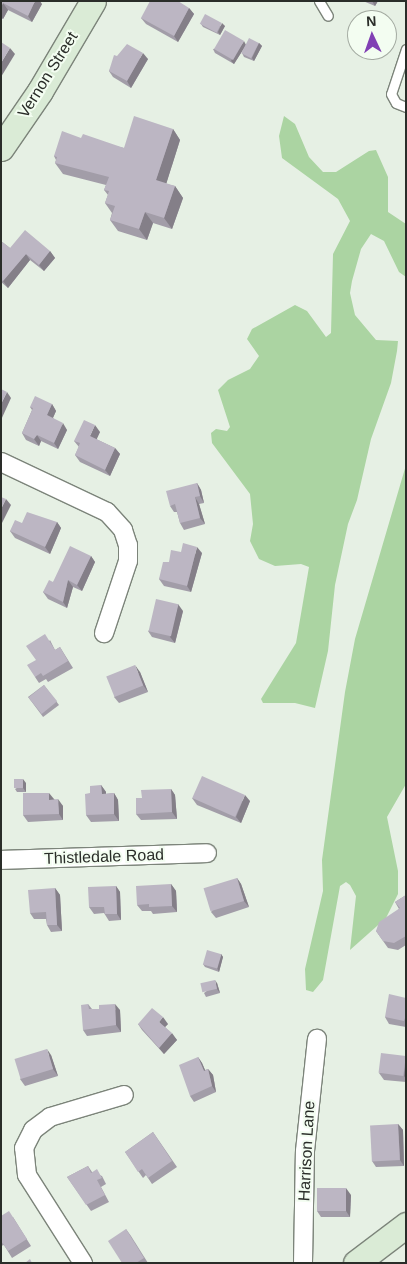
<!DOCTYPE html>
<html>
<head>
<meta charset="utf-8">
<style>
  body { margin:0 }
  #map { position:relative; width:407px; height:1264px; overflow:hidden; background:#e6f0e4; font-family:Helvetica,sans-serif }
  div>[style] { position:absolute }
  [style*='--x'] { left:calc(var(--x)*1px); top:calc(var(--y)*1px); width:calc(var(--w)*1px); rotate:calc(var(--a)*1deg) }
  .green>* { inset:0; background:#abd4a2 }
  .roads { filter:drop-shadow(1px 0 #7c847a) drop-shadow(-1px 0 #7c847a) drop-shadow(0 1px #7c847a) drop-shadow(0 -1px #7c847a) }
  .lane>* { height:9px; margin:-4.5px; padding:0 4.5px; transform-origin:4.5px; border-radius:4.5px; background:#fff }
  .street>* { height:18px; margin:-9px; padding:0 9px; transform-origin:9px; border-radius:9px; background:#fff }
  .secondary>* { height:25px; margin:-12.5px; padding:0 12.5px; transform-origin:12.5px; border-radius:12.5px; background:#daebd6 }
  .wall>* { inset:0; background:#a29da8; transform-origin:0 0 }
  .shaded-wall>* { inset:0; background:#847f88 }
  .building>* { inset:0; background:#bcb6c3; transform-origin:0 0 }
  span { translate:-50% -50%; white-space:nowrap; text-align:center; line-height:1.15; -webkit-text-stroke:4px #f3fdf1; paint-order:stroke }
  .street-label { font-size:16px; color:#2a2d29 }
  .frame { position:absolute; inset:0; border:2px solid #2a2d29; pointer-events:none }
  .north { position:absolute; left:347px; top:10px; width:50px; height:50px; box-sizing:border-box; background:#f3fdf1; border:1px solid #a3aaa1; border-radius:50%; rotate:357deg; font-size:14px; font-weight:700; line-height:20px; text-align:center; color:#2a2d29 }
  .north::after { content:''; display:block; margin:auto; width:18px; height:22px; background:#8140b4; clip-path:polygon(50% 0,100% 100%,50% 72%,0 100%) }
</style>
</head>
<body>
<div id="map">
  <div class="green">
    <div style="clip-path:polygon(284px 116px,295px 124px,309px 157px,323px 172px,336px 172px,369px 151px,376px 150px,388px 177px,388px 212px,406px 224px,406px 277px,399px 272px,384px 241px,371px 234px,361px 249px,352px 281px,350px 293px,355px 315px,376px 340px,398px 341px,397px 351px,391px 383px,371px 439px,357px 500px,348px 524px,335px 585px,328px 651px,315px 708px,295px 703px,263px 703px,261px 699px,296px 643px,309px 567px,301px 564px,275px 566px,259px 559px,250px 541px,253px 524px,250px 494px,212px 443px,211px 433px,216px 429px,227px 431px,230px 427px,218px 390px,228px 380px,250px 369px,259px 356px,247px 339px,252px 329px,295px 305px,307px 311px,326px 337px,331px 333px,333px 254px,350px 221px,338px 199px,282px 158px,279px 136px)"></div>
    <div style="clip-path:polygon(406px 465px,406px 784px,387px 817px,398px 871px,398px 894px,386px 918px,350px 950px,356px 896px,350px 885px,346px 882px,340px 886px,323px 980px,313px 992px,306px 990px,305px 969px,323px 891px,322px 860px,345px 692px,355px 639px)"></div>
  </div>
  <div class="roads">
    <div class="lane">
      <div style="--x:319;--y:1;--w:17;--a:59"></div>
      <div style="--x:406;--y:49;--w:47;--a:108.4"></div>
      <div style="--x:391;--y:94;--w:10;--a:61"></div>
      <div style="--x:396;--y:103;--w:11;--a:22"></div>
    </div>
    <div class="street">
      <div style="--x:1;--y:462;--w:117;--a:25.3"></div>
      <div style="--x:107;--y:512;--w:24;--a:48"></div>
      <div style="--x:123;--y:530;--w:16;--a:72"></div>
      <div style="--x:128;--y:545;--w:16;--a:90"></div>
      <div style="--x:128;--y:561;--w:76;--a:108.4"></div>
      <div style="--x:1;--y:860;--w:206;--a:-1.9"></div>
      <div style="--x:83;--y:1263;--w:104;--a:-122.5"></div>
      <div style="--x:27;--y:1175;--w:27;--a:-96"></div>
      <div style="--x:24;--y:1148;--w:20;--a:-63"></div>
      <div style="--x:33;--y:1130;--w:21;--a:-37"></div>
      <div style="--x:50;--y:1117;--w:77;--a:-16.6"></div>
      <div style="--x:303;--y:1263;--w:112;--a:-89"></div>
      <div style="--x:305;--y:1151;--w:113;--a:-83.9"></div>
    </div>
    <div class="secondary">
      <div style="--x:1;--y:148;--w:69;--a:-55.6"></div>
      <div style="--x:40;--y:91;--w:104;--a:-59.5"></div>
      <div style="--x:356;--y:1263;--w:63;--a:-37.2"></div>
    </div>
  </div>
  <div class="wall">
    <div style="clip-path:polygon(1px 1px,42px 4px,32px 22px,8px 10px,3px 19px,1px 18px)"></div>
    <div style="clip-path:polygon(363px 1px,378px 1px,375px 6px)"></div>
    <div style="clip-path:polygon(189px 8px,194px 14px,178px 42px,146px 24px,141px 18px)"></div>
    <div style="clip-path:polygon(201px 24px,225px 26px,220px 35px,203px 27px)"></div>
    <div style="clip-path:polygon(259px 43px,262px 46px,254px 61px,244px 57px,242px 53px,246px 45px,234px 64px,215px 53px,213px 49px)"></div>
    <div style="clip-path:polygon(117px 56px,148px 59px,131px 88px,113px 77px,109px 71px)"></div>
    <div style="clip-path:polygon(173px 129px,180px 140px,166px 184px,175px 186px,183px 198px,172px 229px,153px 223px,147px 240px,118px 231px,110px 220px,112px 213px,105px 203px,108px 195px,104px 190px,106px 185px,63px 174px,55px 163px,56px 160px,54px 156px,81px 138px,124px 148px)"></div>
    <div style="clip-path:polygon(1px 241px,10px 248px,50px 251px,55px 258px,44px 271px,30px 260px,8px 288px,1px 282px)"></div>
    <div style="clip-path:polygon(52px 404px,56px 411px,53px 418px,67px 430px,58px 449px,41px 441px,39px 446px,26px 440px,22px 433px,32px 410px,30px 407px)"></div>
    <div style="clip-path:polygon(100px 432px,96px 439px,115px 448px,120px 454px,110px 476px,80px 462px,75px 455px,79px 447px,74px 441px)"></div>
    <div style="clip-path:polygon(197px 483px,201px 490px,204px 503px,199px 504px,205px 524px,184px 530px,180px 523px,177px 512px,174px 512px,170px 506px)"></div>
    <div style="clip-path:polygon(57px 522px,61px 528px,50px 554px,15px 538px,10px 531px,22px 523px)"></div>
    <div style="clip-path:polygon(202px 553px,191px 592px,164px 586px,159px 579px,169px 562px)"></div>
    <div style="clip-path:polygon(91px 556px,95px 562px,82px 591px,73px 587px,67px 608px,48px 599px,43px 592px,53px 582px)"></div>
    <div style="clip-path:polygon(183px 611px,175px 643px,152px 637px,148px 631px)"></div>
    <div style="clip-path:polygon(50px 640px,55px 650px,60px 647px,73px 668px,48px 682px,46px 679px,39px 683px,35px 677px,36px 660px)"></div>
    <div style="clip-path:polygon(140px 672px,148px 692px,119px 703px,114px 697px)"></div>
    <div style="left:44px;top:685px;width:25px;height:20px;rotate:53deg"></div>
    <div style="clip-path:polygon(26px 783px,26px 792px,17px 792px,15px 789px)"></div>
    <div style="clip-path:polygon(101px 785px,106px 792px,106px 794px,114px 793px,118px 800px,119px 821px,91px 822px,86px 815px,90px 793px)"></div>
    <div style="clip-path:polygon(171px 789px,175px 795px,177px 819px,141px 820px,136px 814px)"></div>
    <div style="clip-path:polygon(192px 798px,250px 801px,241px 823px,197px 805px)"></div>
    <div style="clip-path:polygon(54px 799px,63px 806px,63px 820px,28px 822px,23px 815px)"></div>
    <div style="clip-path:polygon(237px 878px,241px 884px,249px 907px,216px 918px,211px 912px)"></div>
    <div style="clip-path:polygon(171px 884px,176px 891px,177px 912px,153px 914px,151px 911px,142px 911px,137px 905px)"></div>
    <div style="clip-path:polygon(116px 886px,120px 892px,121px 920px,109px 921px,104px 913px,94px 914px,89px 907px)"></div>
    <div style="clip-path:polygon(55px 888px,60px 895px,62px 931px,51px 932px,47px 925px,46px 919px,34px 919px,30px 913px)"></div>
    <div style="clip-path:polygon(406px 895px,406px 945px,398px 950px,388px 948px,376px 931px,399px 909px,395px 902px)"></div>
    <div style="clip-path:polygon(221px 954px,223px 957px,219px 972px,205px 967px,203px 964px)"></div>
    <div style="clip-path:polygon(217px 983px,220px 993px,206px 997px,204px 993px)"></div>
    <div style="clip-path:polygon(406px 998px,406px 1027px,389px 1024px,385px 1017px)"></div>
    <div style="clip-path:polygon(88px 1004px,92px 1009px,120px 1010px,121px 1032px,87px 1036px,83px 1030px)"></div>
    <div style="clip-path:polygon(138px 1024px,168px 1024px,165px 1027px,177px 1040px,164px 1054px,142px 1030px)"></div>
    <div style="clip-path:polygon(51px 1055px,58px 1076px,25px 1086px,20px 1079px)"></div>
    <div style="clip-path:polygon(406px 1056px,406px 1082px,384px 1080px,379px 1073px)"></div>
    <div style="clip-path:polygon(198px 1057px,202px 1063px,205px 1070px,208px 1069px,213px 1075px,216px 1092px,194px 1102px,190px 1096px)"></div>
    <div style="clip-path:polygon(398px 1124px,403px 1130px,404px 1166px,376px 1167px,372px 1161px)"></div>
    <div style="clip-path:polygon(153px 1132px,177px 1167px,152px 1184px,146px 1175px,143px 1178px,125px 1152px)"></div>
    <div style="clip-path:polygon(88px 1166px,92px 1172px,102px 1176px,106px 1184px,101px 1187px,109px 1202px,91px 1211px,67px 1177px)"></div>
    <div style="clip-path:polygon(351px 1195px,350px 1217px,321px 1217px,317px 1211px)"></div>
    <div style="clip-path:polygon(1px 1216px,13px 1217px,31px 1246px,12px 1258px,4px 1245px,1px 1246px)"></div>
    <div style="clip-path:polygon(126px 1229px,131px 1236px,148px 1263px,122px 1263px)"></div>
  </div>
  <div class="shaded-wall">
    <div style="clip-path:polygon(35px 1px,40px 1px,42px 4px,32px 22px,28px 16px)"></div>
    <div style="clip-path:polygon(372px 1px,378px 1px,375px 6px)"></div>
    <div style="clip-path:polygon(3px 3px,8px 10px,3px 19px,1px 16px,1px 7px)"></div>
    <div style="clip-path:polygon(189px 8px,194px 14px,178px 42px,174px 36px)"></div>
    <div style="clip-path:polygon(222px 23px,225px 26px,220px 35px,218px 32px)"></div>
    <div style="clip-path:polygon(244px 41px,246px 45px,234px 64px,231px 61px)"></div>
    <div style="clip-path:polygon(259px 43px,262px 46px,254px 61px,252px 58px)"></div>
    <div style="clip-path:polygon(10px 48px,15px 54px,1px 77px,1px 63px)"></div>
    <div style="clip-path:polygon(143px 53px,148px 59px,131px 88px,127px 81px)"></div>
    <div style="clip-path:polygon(173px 129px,180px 140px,164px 191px,156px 180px)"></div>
    <div style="clip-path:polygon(175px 186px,183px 198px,172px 229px,164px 218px)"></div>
    <div style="clip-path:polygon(145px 212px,153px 223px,147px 240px,139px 229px)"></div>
    <div style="clip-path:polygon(50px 251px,55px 258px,44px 271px,39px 265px)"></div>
    <div style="clip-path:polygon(26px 254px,30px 260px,8px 288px,3px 281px)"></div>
    <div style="clip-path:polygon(7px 392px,11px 398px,1px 420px,1px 404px)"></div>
    <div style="clip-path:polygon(52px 404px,56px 411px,51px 422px,47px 415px)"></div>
    <div style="clip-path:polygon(63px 423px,67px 430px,58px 449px,54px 443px)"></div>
    <div style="clip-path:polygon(95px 425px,100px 432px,95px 443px,90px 436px)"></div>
    <div style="clip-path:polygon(37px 435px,41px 441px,39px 446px,34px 439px)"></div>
    <div style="clip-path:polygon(115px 448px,120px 454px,110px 476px,105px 470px)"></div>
    <div style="clip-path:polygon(197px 483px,201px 490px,204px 503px,200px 496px)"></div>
    <div style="clip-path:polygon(195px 497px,199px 504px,205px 524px,200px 518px)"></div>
    <div style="clip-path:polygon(6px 499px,11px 505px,1px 525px,1px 509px)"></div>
    <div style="clip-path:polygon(57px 522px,61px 528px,50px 554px,45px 547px)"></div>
    <div style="clip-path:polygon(197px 547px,202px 553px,191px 592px,187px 586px)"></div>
    <div style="clip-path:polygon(91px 556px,95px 562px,82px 591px,77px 585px)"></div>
    <div style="clip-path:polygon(68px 580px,73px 587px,67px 608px,63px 602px)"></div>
    <div style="clip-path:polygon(178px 604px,183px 611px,175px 643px,170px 637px)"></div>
    <div style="clip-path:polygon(135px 665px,140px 672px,148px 692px,143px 685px)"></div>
    <div style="clip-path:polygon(23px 779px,26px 783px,26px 792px,23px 788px)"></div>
    <div style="clip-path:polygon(101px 785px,106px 792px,106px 800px,102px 794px)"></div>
    <div style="clip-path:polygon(171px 789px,175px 795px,177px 819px,172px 812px)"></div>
    <div style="clip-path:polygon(49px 793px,54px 799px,54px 806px,49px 800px)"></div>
    <div style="clip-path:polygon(114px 793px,118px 800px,119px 821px,114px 814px)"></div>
    <div style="clip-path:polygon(245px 795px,250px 801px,241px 823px,236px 817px)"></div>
    <div style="clip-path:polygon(58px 799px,63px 806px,63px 820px,59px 814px)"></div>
    <div style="clip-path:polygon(237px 878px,241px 884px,249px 907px,244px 901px)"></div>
    <div style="clip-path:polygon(171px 884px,176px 891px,177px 912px,172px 906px)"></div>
    <div style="clip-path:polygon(116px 886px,120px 892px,121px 920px,117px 914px)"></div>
    <div style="clip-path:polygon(55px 888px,60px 895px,62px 931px,57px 925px)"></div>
    <div style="clip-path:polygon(221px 954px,223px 957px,219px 972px,217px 968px)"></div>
    <div style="clip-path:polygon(215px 980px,217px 983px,220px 993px,217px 989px)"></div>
    <div style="clip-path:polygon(115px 1004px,120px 1010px,121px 1032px,116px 1025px)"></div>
    <div style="clip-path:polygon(163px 1017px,168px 1024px,164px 1028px,159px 1022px)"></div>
    <div style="clip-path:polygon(172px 1033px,177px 1040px,164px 1054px,159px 1048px)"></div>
    <div style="clip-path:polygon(47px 1049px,51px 1055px,58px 1076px,53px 1069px)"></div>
    <div style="clip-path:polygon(198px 1057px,202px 1063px,208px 1077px,204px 1071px)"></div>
    <div style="clip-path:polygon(406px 1058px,406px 1079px,404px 1076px)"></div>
    <div style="clip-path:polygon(208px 1069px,213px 1075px,216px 1092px,212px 1086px)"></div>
    <div style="clip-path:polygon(398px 1124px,403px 1130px,404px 1166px,400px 1160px)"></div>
    <div style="clip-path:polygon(346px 1188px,351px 1195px,350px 1217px,346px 1211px)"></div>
  </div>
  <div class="building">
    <div style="clip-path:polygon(1px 1px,35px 1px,28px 16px,3px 3px,1px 7px)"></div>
    <div style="clip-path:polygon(150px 1px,178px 1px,189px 8px,174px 36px,141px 18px)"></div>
    <div style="left:205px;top:14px;width:19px;height:11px;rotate:28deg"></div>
    <div style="left:225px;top:30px;width:22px;height:22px;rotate:30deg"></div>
    <div style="left:249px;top:38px;width:11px;height:17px;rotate:27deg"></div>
    <div style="clip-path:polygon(1px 42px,10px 48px,1px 63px)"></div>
    <div style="clip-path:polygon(127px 44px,143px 53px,127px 81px,109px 71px,114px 55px,117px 56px)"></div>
    <div style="clip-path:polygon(134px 116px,173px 129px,156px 180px,175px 186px,164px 218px,145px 212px,139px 229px,110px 220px,115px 206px,105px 203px,109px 191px,104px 190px,109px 177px,55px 163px,57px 157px,54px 156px,62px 131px,81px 138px,83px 134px,124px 148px)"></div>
    <div style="clip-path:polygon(25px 230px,50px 251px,39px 265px,26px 254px,3px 281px,1px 280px,1px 241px,10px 248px)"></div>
    <div style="clip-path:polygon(1px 389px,7px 392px,1px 404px)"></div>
    <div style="clip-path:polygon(35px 396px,52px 404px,47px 415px,63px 423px,54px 443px,37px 435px,34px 439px,22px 433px,33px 408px,30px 407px)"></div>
    <div style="clip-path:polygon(84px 420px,95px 425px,90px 436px,115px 448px,105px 470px,75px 455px,80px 443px,74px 441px)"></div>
    <div style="clip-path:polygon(197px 483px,200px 496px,195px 497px,200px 518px,180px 523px,175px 504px,170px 506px,166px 491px)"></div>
    <div style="clip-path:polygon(1px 497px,6px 499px,1px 509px)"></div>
    <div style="clip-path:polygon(27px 512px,57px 522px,45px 547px,10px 531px,15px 520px,22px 523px)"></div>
    <div style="clip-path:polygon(183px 543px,197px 547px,187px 586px,159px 579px,163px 562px,169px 562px,171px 550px,181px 552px)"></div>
    <div style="clip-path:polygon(70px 546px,91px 556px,77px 585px,68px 580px,63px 602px,43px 592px,49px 580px,53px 582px)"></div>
    <div style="left:156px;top:599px;width:23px;height:33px;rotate:13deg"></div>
    <div style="clip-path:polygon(45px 634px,55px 650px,60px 647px,68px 661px,43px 676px,41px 673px,35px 677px,27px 665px,36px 660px,26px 646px)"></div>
    <div style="left:135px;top:665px;width:22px;height:31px;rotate:68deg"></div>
    <div style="left:44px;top:685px;width:21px;height:20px;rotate:51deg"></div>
    <div style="left:202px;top:776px;width:47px;height:24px;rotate:24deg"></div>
    <div style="left:23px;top:779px;width:9px;height:9px;rotate:90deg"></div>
    <div style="clip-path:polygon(101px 785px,102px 794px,114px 793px,114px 814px,86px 815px,85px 794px,90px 793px,90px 786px)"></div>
    <div style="clip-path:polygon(171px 789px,172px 812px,136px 814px,136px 798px,142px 798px,141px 790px)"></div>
    <div style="clip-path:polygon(23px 793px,49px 793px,49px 800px,58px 799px,59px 814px,23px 815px)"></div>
    <div style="left:237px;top:878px;width:24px;height:35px;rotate:73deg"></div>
    <div style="clip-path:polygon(171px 884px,172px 906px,149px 907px,149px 904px,137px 905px,136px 886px)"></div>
    <div style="clip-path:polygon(116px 886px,117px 914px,105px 914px,104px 907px,89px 907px,88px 887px)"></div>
    <div style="clip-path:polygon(55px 888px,57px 925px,47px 925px,46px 912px,30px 913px,28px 890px)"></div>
    <div style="clip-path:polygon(406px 895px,406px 936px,394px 943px,383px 941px,376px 931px,379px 922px,400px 908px,395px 902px)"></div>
    <div style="left:207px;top:950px;width:15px;height:15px;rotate:16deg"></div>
    <div style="left:215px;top:980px;width:9px;height:15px;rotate:77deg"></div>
    <div style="clip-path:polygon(389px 994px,406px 998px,406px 1015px,404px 1021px,385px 1017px)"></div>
    <div style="clip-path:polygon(88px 1004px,89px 1009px,99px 1009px,99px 1005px,115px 1004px,116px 1025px,83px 1030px,81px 1005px)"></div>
    <div style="clip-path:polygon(152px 1008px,163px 1017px,159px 1022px,172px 1033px,159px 1048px,138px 1024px)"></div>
    <div style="left:47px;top:1049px;width:21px;height:34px;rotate:73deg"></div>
    <div style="left:381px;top:1053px;width:25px;height:20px;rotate:7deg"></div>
    <div style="clip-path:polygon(198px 1057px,204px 1071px,208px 1069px,212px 1086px,190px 1096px,179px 1065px)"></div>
    <div style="left:398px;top:1124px;width:36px;height:28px;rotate:87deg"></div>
    <div style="clip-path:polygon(153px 1132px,172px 1161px,148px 1178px,142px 1169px,138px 1172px,125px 1152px)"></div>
    <div style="clip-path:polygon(88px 1166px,91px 1173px,97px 1169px,102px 1178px,97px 1180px,105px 1195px,86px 1205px,67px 1177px)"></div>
    <div style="left:317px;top:1188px;width:29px;height:23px"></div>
    <div style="clip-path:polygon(9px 1211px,27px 1239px,8px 1251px,1px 1241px,1px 1216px)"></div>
    <div style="clip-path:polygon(126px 1229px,144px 1258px,136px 1263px,122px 1263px,108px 1241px)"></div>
    <div style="clip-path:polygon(30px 1259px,32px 1263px,25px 1263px)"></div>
  </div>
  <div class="street-label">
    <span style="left:48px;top:75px;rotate:-58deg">Vernon Street</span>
    <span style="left:104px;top:857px;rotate:-2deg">Thistledale Road</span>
    <span style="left:307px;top:1151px;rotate:-87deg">Harrison Lane</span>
  </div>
  <div class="frame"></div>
  <div class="north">N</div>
</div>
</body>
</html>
